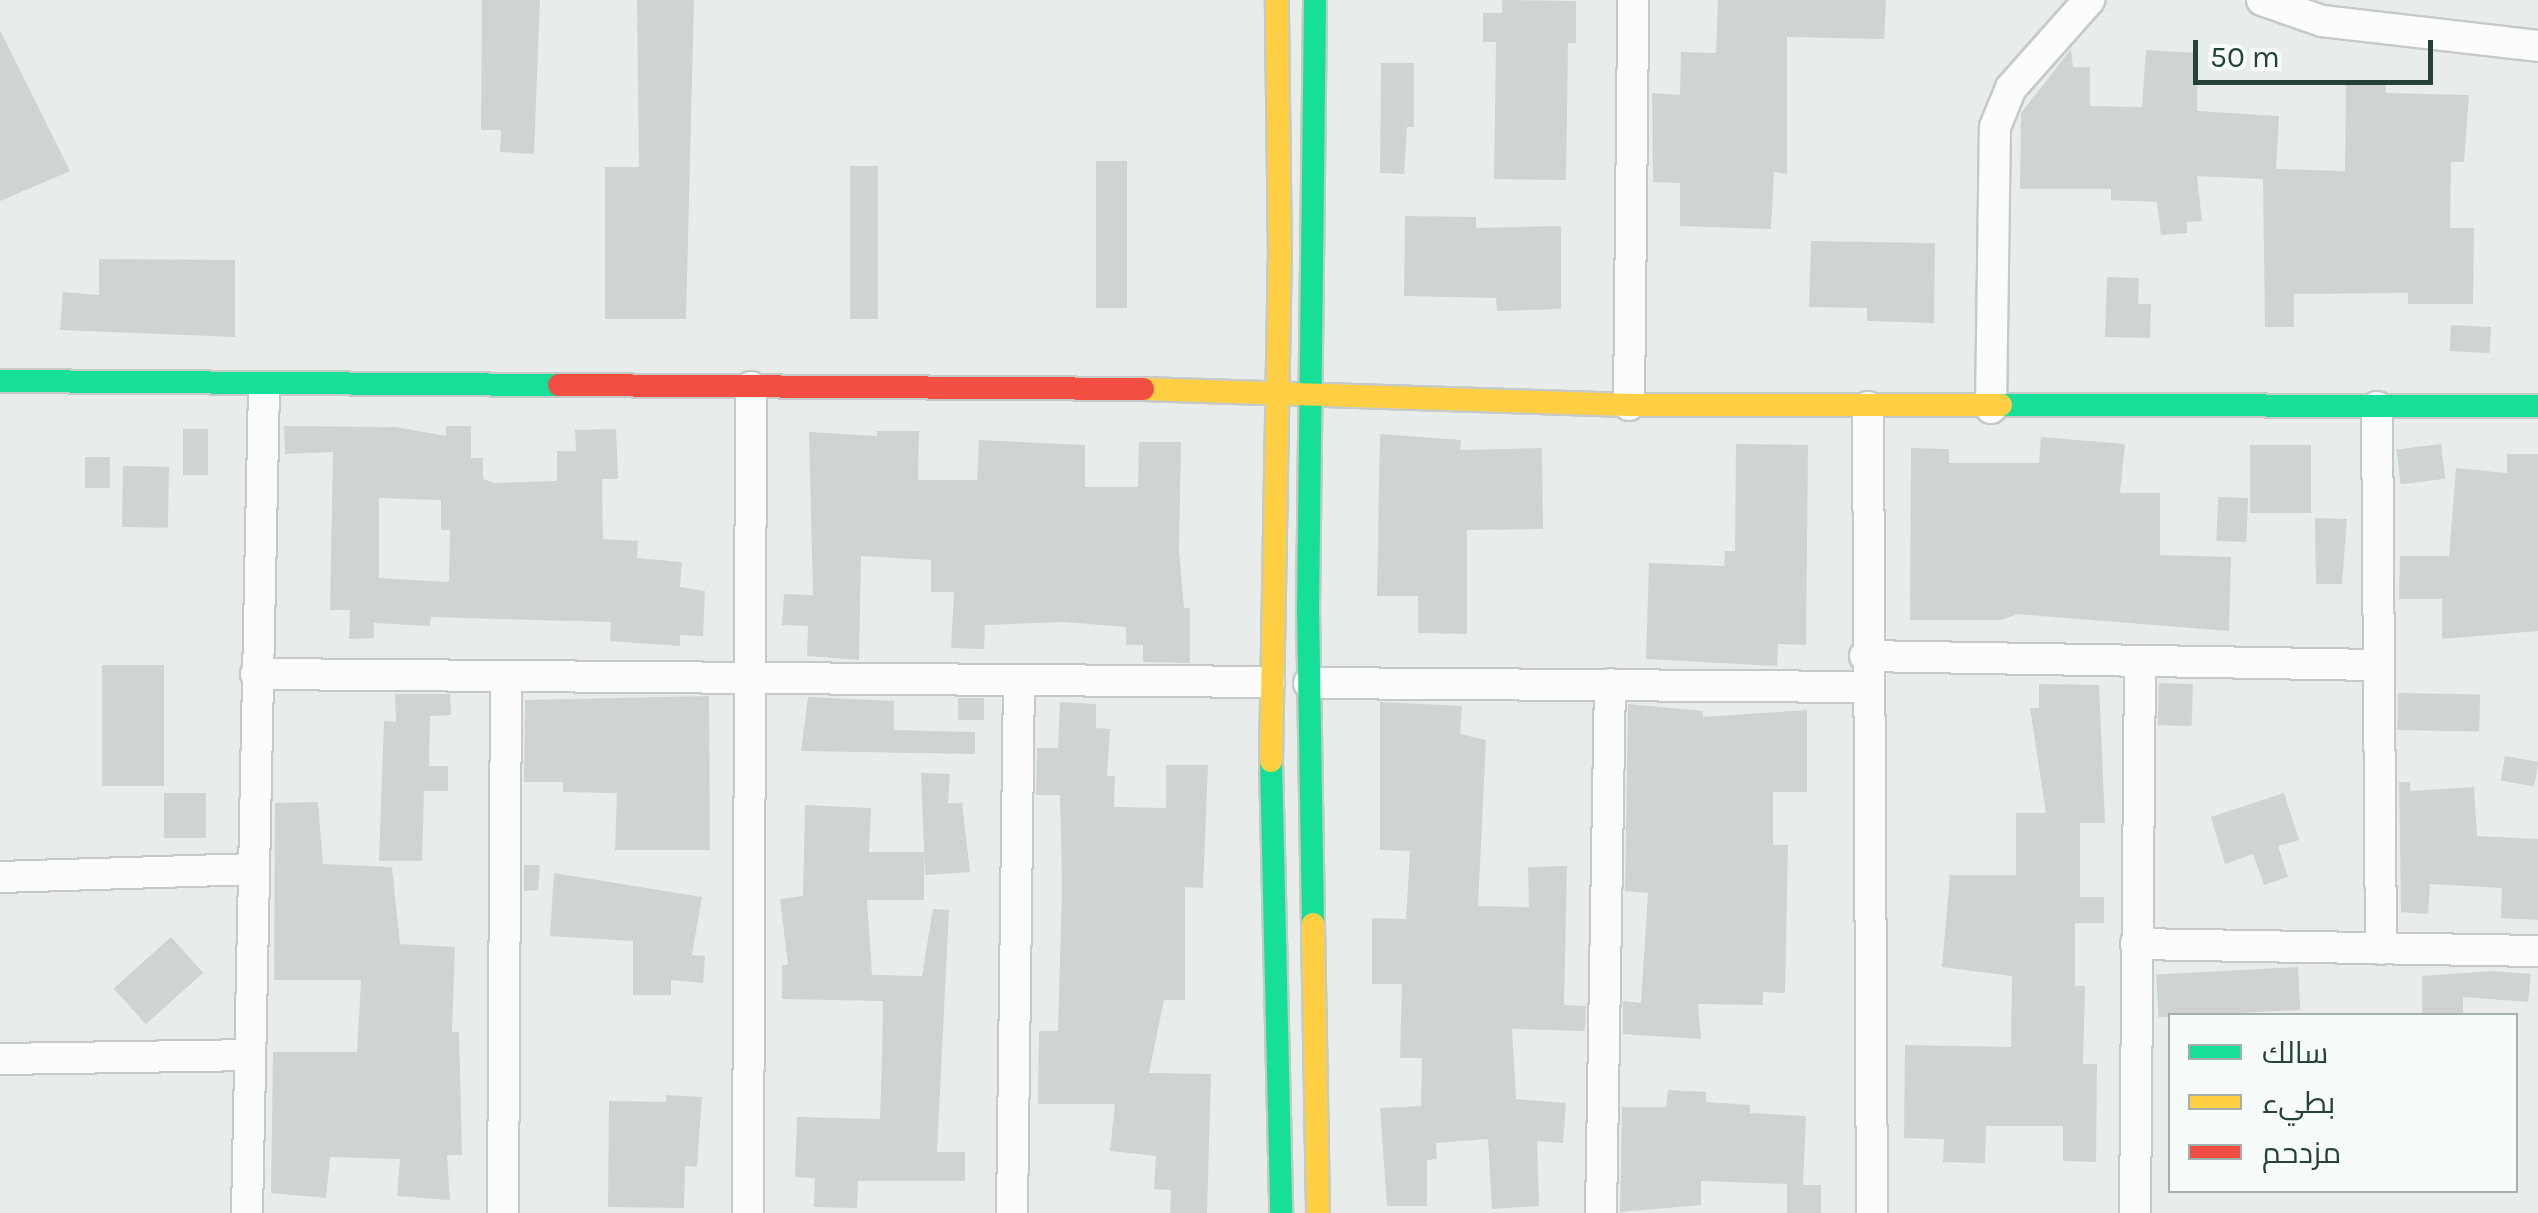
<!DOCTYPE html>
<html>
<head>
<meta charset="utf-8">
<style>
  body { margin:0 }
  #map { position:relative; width:2538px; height:1213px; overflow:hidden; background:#e8edeb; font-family:Karla,Cairo,sans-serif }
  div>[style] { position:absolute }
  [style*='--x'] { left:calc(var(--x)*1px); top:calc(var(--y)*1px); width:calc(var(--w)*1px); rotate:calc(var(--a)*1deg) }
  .building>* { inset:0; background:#cfd4d2; transform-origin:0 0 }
  .roads { filter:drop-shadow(2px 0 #c5cac8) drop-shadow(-2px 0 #c5cac8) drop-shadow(0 2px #c5cac8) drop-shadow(0 -2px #c5cac8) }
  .street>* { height:30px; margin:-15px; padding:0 15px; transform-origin:15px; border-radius:15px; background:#fcfcfc }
  .fast>* { height:22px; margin:-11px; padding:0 11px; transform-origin:11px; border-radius:11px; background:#16e098 }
  .slow>* { height:22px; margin:-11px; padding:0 11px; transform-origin:11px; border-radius:11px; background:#ffcf43 }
  .jam>* { height:22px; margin:-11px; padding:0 11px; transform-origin:11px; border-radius:11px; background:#f24e42 }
  span { translate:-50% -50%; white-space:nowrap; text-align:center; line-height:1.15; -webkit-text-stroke:8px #f7fbf9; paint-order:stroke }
  .legend { position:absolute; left:2168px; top:1013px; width:350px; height:180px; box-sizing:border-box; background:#f7fbf9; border:2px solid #a3b1ad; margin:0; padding:12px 18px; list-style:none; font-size:30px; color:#24423a }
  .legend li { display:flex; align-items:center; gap:20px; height:50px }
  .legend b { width:50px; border:2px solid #a3b1ad }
  .scale { position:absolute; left:2193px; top:40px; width:240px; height:45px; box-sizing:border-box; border:5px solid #24423a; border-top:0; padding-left:12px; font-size:30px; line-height:35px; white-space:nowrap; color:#24423a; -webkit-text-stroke:8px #f7fbf9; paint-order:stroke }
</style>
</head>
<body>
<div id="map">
  <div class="building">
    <div style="clip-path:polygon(482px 0,540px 0,534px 154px,500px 152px,501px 130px,481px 130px)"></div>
    <div style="clip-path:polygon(637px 0,694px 0,686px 319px,605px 319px,605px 167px,639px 167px)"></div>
    <div style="clip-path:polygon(1502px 0,1576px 1px,1576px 43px,1568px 43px,1566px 180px,1494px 179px,1496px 42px,1483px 42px,1483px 13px,1502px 13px)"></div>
    <div style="clip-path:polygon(1718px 0,1886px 0,1884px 39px,1787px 37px,1787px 174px,1774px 172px,1771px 229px,1680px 226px,1680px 183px,1653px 182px,1652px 93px,1680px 95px,1681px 52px,1716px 53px)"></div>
    <div style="clip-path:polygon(0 30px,70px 171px,0 201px)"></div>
    <div style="clip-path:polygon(2071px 49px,2073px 67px,2090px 67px,2090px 106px,2142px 107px,2146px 50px,2198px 53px,2197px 111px,2279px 116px,2276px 169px,2345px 171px,2346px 84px,2386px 84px,2386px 93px,2469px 95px,2464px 162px,2451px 162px,2450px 228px,2474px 228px,2473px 304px,2408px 304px,2408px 293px,2294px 294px,2294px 327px,2265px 327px,2263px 179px,2197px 176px,2202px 221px,2187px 222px,2187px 233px,2161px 235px,2157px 202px,2111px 200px,2111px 189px,2020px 189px,2021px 113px)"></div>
    <div style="clip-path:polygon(1381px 63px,1414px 63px,1414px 127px,1407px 127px,1404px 174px,1380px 173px)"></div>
    <div style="left:1096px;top:161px;width:31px;height:147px"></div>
    <div style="left:850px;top:166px;width:28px;height:153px"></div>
    <div style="clip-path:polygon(1405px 216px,1476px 217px,1476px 228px,1561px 226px,1561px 309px,1497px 311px,1496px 298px,1404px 296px)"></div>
    <div style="clip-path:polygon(1811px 241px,1935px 243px,1934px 323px,1867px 321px,1867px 308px,1809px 307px)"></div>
    <div style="clip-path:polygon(99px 259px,235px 260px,235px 337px,60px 330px,63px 292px,99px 295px)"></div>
    <div style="clip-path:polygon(2107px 277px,2139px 278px,2138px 304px,2151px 304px,2150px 338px,2105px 337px)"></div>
    <div style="left:2451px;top:325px;width:40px;height:26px;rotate:3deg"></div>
    <div style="clip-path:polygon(evenodd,284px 426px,395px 427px,446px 436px,446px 426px,471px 426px,471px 458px,483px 458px,483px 479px,494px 483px,557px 481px,557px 451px,576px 451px,575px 430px,616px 429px,618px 479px,602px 479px,603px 539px,638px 541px,637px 558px,682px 562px,680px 587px,705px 591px,703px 636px,680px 635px,680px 646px,610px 641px,611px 622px,431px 617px,430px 626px,374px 623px,374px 638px,349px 639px,350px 610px,330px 610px,333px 452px,285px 454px,284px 426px,379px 498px,441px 500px,441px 530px,450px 530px,449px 582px,379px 578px,379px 498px)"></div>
    <div style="left:183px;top:429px;width:25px;height:46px"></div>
    <div style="clip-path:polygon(877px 431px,919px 431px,918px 480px,977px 480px,979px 440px,1085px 445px,1085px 487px,1138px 487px,1139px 442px,1181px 442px,1179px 550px,1184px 608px,1190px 608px,1190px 663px,1143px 662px,1143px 645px,1126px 645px,1126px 627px,1064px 622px,985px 625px,984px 649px,951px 648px,954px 592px,931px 592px,931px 560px,861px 556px,859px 660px,807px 656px,808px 626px,782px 625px,784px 594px,813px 595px,809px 432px,877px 436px)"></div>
    <div style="clip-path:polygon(1380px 434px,1461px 440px,1460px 450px,1542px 448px,1543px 529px,1467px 530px,1467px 634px,1418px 633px,1418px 596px,1377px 596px)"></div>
    <div style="clip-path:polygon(2041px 437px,2125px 444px,2120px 493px,2160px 493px,2160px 555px,2231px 557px,2229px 631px,2018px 614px,2002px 620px,1910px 620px,1911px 448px,1949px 449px,1949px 463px,2039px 463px)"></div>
    <div style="clip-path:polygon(1736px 444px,1808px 445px,1806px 645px,1778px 644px,1777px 666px,1646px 659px,1649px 563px,1724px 566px,1725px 551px,1735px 551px)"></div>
    <div style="left:2441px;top:444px;width:35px;height:45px;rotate:83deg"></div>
    <div style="left:2250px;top:445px;width:61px;height:68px"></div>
    <div style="clip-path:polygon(2507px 454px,2538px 454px,2538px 631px,2442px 639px,2442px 599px,2399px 599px,2400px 556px,2449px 556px,2456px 468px,2507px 473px)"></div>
    <div style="left:85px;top:457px;width:25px;height:31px"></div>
    <div style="left:123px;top:466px;width:46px;height:61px;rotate:1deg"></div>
    <div style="left:2218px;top:497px;width:30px;height:44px;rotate:2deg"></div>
    <div style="clip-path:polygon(2315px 518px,2347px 519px,2342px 584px,2316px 584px)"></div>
    <div style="left:102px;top:665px;width:62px;height:121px"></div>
    <div style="left:2159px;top:683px;width:34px;height:42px;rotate:2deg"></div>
    <div style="clip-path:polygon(2039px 684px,2099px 685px,2105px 823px,2080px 823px,2080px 897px,2104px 897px,2104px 923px,2075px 923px,2075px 986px,2085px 986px,2083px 1064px,2097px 1064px,2096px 1162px,2063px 1161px,2063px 1126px,1986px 1126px,1985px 1163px,1943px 1162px,1944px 1139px,1904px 1138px,1905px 1045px,2011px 1047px,2012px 976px,1942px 967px,1950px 875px,2016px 875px,2016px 813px,2046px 813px,2030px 708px,2039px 708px)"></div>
    <div style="left:2398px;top:693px;width:82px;height:37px;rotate:1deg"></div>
    <div style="clip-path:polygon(395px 694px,450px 694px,451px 715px,430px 716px,429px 766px,448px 766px,448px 791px,424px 791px,422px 861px,379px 861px,384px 721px,396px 722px)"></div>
    <div style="clip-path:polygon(709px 696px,710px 850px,615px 850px,617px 793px,563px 792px,563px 782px,524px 782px,525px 700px)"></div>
    <div style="clip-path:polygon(808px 697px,894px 701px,894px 730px,975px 732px,975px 754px,801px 751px)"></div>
    <div style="left:958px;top:698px;width:26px;height:22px"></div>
    <div style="clip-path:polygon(1060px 702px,1096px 704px,1096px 728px,1110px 729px,1107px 776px,1115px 776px,1114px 807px,1166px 808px,1166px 765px,1208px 765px,1203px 888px,1185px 887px,1185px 1000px,1164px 1000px,1149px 1073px,1211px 1074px,1207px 1213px,1170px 1213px,1171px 1190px,1154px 1189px,1156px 1156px,1110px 1151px,1115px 1104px,1038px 1104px,1039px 1031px,1058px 1031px,1062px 887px,1060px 795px,1036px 795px,1037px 748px,1058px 748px)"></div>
    <div style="clip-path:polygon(1380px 702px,1462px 706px,1460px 734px,1486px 740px,1478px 906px,1529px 907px,1528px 867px,1567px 866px,1564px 1005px,1586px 1006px,1585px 1031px,1512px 1029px,1516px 1099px,1566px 1103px,1563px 1143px,1537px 1141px,1539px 1206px,1492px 1209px,1488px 1139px,1436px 1143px,1437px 1159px,1427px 1160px,1427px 1206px,1387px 1206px,1380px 1108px,1421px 1106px,1422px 1058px,1400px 1058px,1402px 984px,1372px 984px,1372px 918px,1406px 919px,1410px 851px,1380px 850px)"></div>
    <div style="clip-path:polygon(1628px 704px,1703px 711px,1703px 717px,1807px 710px,1807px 792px,1773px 792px,1773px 845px,1788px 845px,1785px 993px,1763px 992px,1763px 1005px,1698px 1004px,1701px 1039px,1623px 1034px,1623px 1001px,1641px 1003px,1648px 893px,1625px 891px)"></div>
    <div style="left:2505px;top:756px;width:34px;height:25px;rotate:10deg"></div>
    <div style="clip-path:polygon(921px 773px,950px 774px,948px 803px,962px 803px,970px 872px,925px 875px)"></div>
    <div style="clip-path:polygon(2399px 782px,2410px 782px,2410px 791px,2474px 787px,2477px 836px,2538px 839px,2538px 920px,2501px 918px,2502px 888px,2430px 884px,2428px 914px,2401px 912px)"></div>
    <div style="left:164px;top:793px;width:42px;height:45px"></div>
    <div style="clip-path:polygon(2284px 793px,2299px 840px,2278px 846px,2288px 877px,2264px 885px,2253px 854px,2225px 864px,2211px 817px)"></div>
    <div style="clip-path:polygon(318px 802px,323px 864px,392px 867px,400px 944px,455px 947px,452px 1032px,459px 1032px,462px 1155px,447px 1155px,450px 1200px,397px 1196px,400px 1159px,330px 1157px,326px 1198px,271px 1193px,273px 1052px,357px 1052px,361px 980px,274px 980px,275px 803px)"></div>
    <div style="clip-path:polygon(805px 805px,871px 808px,869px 852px,924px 852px,924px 900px,867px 900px,872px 975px,922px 976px,933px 909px,949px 910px,937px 1152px,965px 1152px,965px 1181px,858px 1181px,857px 1208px,814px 1207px,815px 1178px,795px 1177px,797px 1117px,880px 1119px,882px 1059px,883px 1001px,782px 999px,782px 965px,788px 965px,780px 899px,803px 896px)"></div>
    <div style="clip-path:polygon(524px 865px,540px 865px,538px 890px,524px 891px)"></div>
    <div style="clip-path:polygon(554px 873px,702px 897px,692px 955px,705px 956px,703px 983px,671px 980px,671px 995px,633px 995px,633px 941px,550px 936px)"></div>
    <div style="left:171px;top:937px;width:48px;height:77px;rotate:48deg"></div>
    <div style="left:2298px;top:967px;width:43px;height:142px;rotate:87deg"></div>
    <div style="clip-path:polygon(2492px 971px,2531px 974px,2528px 1002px,2463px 997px,2463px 1016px,2422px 1016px,2422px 976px)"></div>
    <div style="clip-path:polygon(1668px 1090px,1706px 1092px,1706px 1102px,1750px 1105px,1750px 1113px,1806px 1116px,1803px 1185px,1821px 1185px,1821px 1213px,1787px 1213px,1787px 1184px,1701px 1181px,1701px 1205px,1620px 1212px,1622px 1107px,1666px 1107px)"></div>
    <div style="clip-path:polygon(666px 1095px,702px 1097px,697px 1167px,685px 1166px,684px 1208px,608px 1207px,609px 1101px,666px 1102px)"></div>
  </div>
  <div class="roads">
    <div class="street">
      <div style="--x:2262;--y:0;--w:64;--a:19.3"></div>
      <div style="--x:2322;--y:21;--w:217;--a:6.6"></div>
      <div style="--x:1629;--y:405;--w:405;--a:-89.4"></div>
      <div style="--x:1868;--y:407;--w:806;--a:89.72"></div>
      <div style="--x:2377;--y:407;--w:542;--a:89.58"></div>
      <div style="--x:1991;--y:408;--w:281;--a:-89.2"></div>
      <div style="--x:1995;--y:127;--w:42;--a:-67.7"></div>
      <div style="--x:2011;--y:88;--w:118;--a:-48.4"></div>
      <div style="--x:1865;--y:656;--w:509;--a:1.01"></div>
      <div style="--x:256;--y:674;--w:1013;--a:0.45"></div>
      <div style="--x:1309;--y:683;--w:556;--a:0.41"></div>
      <div style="--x:0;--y:877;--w:250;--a:-1.8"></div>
      <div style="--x:2136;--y:944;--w:402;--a:1"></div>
      <div style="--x:0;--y:1059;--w:247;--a:-0.9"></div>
      <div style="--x:247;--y:1213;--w:826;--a:-88.82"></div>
      <div style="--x:503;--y:1213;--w:534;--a:-89.68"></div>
      <div style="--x:748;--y:1213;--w:826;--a:-89.79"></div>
      <div style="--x:1012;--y:1213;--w:532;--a:-89.25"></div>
      <div style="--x:1601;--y:1213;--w:529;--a:-89.03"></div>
      <div style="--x:2135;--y:1213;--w:549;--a:-89.48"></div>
    </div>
    <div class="fast">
      <div style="--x:0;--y:381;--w:559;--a:0.41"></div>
      <div style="--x:2001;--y:405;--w:537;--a:0.11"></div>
      <div style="--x:1271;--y:761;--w:452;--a:88.7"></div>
      <div style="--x:1313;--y:924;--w:312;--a:-90.9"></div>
      <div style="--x:1308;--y:612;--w:612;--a:-89.34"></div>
    </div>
    <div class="slow">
      <div style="--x:1143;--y:389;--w:486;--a:1.9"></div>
      <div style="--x:1629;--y:405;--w:372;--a:0"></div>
      <div style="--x:1271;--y:761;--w:499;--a:-89"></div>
      <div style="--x:1280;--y:262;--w:262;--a:-90.7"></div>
      <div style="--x:1313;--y:924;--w:289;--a:89"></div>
    </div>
    <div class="jam">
      <div style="--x:559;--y:385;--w:584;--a:0.39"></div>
    </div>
  </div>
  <ul class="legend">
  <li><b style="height:12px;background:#16e098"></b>سالك</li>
  <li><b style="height:12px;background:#ffcf43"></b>بطيء</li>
  <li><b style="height:12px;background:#f24e42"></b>مزدحم</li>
  </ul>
  <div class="scale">50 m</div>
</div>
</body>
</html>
